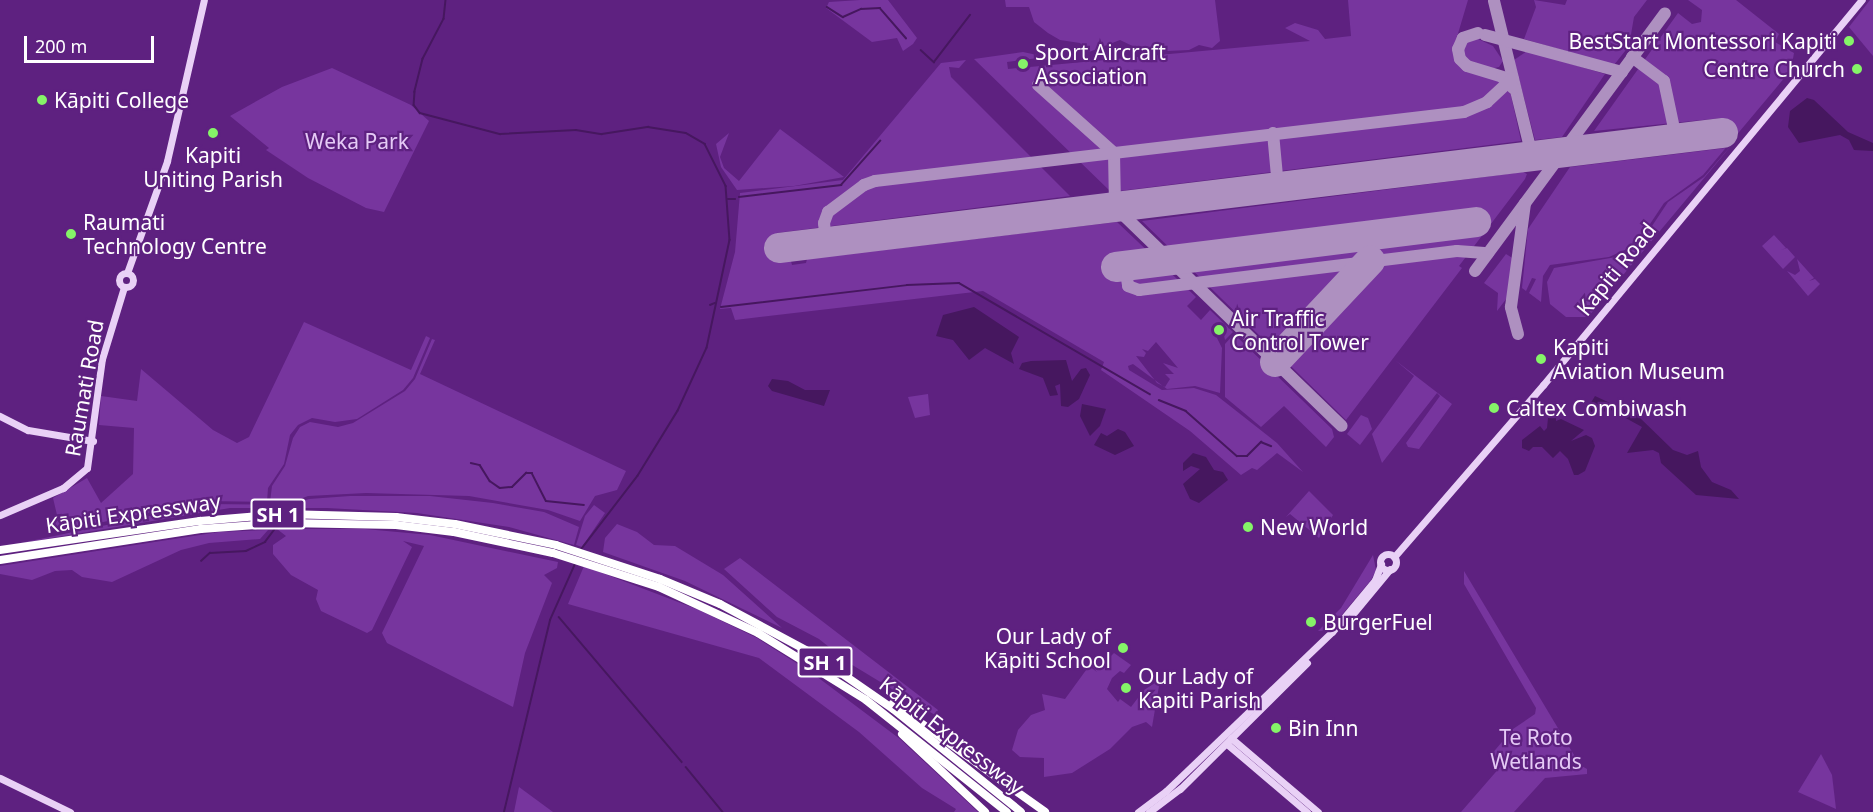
<!DOCTYPE html>
<html>
<head>
<meta charset="utf-8">
<style>
  body { margin:0 }
  #map { position:relative; width:1873px; height:812px; overflow:hidden; background:#5e2180; font-family:"Noto Sans",sans-serif }
  div>[style] { position:absolute }
  [style*='--x'] { left:calc(var(--x)*1px); top:calc(var(--y)*1px); width:calc(var(--w)*1px); rotate:calc(var(--a)*1deg) }
  .green>* { inset:0; background:#77359e }
  .water>* { inset:0; background:#46175f }
  .stream>* { height:1.5px; margin:-0.75px; padding:0 0.75px; transform-origin:0.75px; border-radius:0.75px; background:#46175f }
  .taxiway>* { height:12px; margin:-6px; padding:0 6px; transform-origin:6px; border-radius:6px; background:#ae90c0 }
  .runway>* { height:30px; margin:-15px; padding:0 15px; transform-origin:15px; border-radius:15px; background:#ae90c0 }
  .secondary>* { height:7px; margin:-3.5px; padding:0 3.5px; transform-origin:3.5px; border-radius:3.5px; background:#e9d1f6 }
  .secondary>.ring { margin:-3.5px; padding:0; box-sizing:content-box; background:none; border:7px solid #e9d1f6; border-radius:50% }
  .highway>* { height:8px; margin:-4px; padding:0 4px; transform-origin:4px; border-radius:4px; background:#fff }
  .dots>* { width:16px; height:16px; translate:-50% -50%; box-sizing:border-box; border:3px solid #5e2180; border-radius:50% }
  span { translate:-50% -50%; white-space:nowrap; text-align:center; line-height:1.15; -webkit-text-stroke:4.5px #5e2180; paint-order:stroke }
  .shield-label span { padding:2px 4px; background:#5e2180; border:2px solid; border-radius:4px; -webkit-text-stroke-width:0 }
  .shield-label { font-size:20px; color:#fff; font-weight:700 }
  .poi-label { font-size:21px; color:#fff }
  .right { translate:-100% -50%; text-align:right }
  .left { translate:0 -50%; text-align:left }
  .park-label { font-size:21px; color:#e5caf6 }
  .street-label { font-size:21px; color:#fff }
  .scale { position:absolute; left:24px; top:36px; width:130px; height:27px; box-sizing:border-box; border:3px solid #fff; border-top:0; padding-left:8px; font-size:18px; line-height:21px; white-space:nowrap; color:#fff; -webkit-text-stroke:4px #5e2180; paint-order:stroke }
</style>
</head>
<body>
<div id="map">
  <div class="green">
    <div style="clip-path:polygon(860px 0,888px 0,917px 38px,913px 44px,903px 51px,897px 38px,872px 42px,826px 8px,829px 2px)"></div>
    <div style="clip-path:polygon(1005px 0,1215px 0,1220px 41px,1212px 48px,1199px 45px,1189px 50px,1145px 52px,1120px 40px,1089px 52px,1080px 43px,1060px 40px,1048px 33px,1034px 22px,1029px 7px,1006px 7px)"></div>
    <div style="clip-path:polygon(1348px 0,1468px 0,1454px 47px,1455px 58px,1461px 67px,1498px 80px,1510px 91px,1521px 141px,1111px 192px,974px 59px,1023px 52px,1037px 55px,1038px 58px,1007px 62px,1008px 69px,1310px 41px,1285px 28px,1295px 23px,1318px 30px,1325px 39px,1351px 36px)"></div>
    <div style="clip-path:polygon(1534px 0,1565px 5px,1567px 0,1647px 0,1634px 17px,1629px 46px,1614px 65px,1524px 39px,1536px 7px)"></div>
    <div style="clip-path:polygon(1688px 0,1736px 0,1779px 34px,1775px 42px,1794px 53px,1791px 70px,1703px 175px,1664px 203px,1636px 245px,1609px 257px,1550px 265px,1543px 276px,1541px 302px,1529px 293px,1536px 279px,1532px 278px,1526px 291px,1522px 288px,1528px 229px,1570px 167px,1726px 148px,1722px 118px,1594px 131px,1678px 13px,1692px 24px,1701px 22px,1702px 10px)"></div>
    <div style="clip-path:polygon(1870px 0,1873px 0,1873px 56px,1849px 27px)"></div>
    <div style="clip-path:polygon(1476px 38px,1493px 46px,1503px 61px,1499px 67px,1490px 69px,1464px 59px,1464px 44px)"></div>
    <div style="clip-path:polygon(1527px 51px,1605px 74px,1562px 137px,1535px 140px,1514px 60px)"></div>
    <div style="clip-path:polygon(evenodd,966px 60px,959px 68px,949px 67px,951px 77px,1070px 196px,776px 233px,779px 262px,791px 261px,792px 265px,806px 263px,807px 259px,1117px 222px,1196px 297px,1187px 306px,1201px 320px,1210px 310px,1233px 332px,1225px 340px,1222px 326px,1216px 330px,1220px 334px,1217px 338px,1222px 348px,1220px 393px,1195px 386px,1167px 389px,1133px 364px,1128px 366px,1129px 370px,1162px 390px,1194px 388px,1216px 395px,1277px 443px,1303px 472px,1277px 453px,1257px 470px,1252px 468px,1241px 475px,1190px 431px,1101px 370px,1104px 362px,983px 291px,735px 320px,731px 308px,720px 309px,735px 252px,740px 193px,843px 180px,941px 63px,966px 60px,1156px 342px,1178px 368px,1163px 363px,1174px 374px,1165px 374px,1170px 379px,1165px 387px,1157px 383px,1136px 356px,1144px 357px,1146px 353px,1142px 349px,1148px 351px,1156px 342px)"></div>
    <div style="clip-path:polygon(332px 68px,411px 105px,429px 121px,384px 212px,366px 208px,308px 178px,266px 150px,269px 148px,230px 116px,282px 87px)"></div>
    <div style="clip-path:polygon(780px 129px,844px 177px,794px 186px,737px 190px,721px 167px,716px 144px,729px 133px,720px 157px,724px 168px,739px 181px)"></div>
    <div style="clip-path:polygon(1736px 140px,1588px 317px,1566px 317px,1550px 304px,1547px 282px,1554px 268px,1616px 257px,1638px 247px,1668px 202px,1704px 177px)"></div>
    <div style="clip-path:polygon(1523px 172px,1527px 174px,1525px 179px,1459px 266px,1462px 268px,1346px 420px,1142px 221px)"></div>
    <div style="clip-path:polygon(1774px 235px,1786px 248px,1781px 250px,1787px 248px,1795px 257px,1783px 269px,1762px 246px)"></div>
    <div style="clip-path:polygon(1506px 254px,1514px 259px,1510px 294px,1497px 311px,1498px 293px,1484px 283px)"></div>
    <div style="clip-path:polygon(1797px 259px,1814px 278px,1809px 281px,1815px 279px,1820px 284px,1808px 296px,1787px 271px,1795px 275px,1800px 271px)"></div>
    <div style="clip-path:polygon(304px 322px,411px 370px,426px 336px,430px 338px,413px 378px,403px 390px,357px 419px,335px 422px,312px 418px,298px 425px,290px 435px,284px 464px,268px 488px,267px 502px,206px 501px,54px 532px,57px 515px,53px 498px,87px 478px,101px 503px,133px 474px,134px 428px,99px 425px,101px 396px,137px 401px,141px 369px,213px 430px,237px 443px,249px 437px)"></div>
    <div style="clip-path:polygon(1234px 334px,1332px 429px,1334px 437px,1326px 447px,1284px 406px,1261px 427px,1225px 397px,1225px 344px)"></div>
    <div style="clip-path:polygon(432px 339px,435px 340px,420px 374px,626px 471px,617px 490px,595px 496px,580px 521px,548px 510px,469px 496px,366px 493px,308px 496px,290px 503px,270px 502px,272px 486px,285px 466px,293px 438px,300px 427px,310px 422px,338px 427px,353px 423px,405px 391px,415px 379px)"></div>
    <div style="clip-path:polygon(1395px 360px,1452px 404px,1419px 449px,1408px 447px,1406px 443px,1440px 396px,1437px 393px,1382px 463px,1372px 434px,1414px 376px)"></div>
    <div style="clip-path:polygon(928px 394px,930px 415px,915px 418px,908px 397px)"></div>
    <div style="clip-path:polygon(1361px 415px,1368px 418px,1372px 429px,1360px 445px,1347px 434px)"></div>
    <div style="clip-path:polygon(1309px 491px,1333px 515px,1319px 538px,1290px 514px,1286px 517px)"></div>
    <div style="clip-path:polygon(350px 496px,430px 496px,493px 503px,544px 512px,579px 527px,574px 545px,509px 527px,417px 513px,327px 508px,230px 508px,16px 544px,207px 504px,289px 505px,309px 499px)"></div>
    <div style="clip-path:polygon(594px 505px,605px 513px,582px 547px,576px 545px,585px 516px)"></div>
    <div style="clip-path:polygon(617px 524px,637px 532px,654px 545px,675px 546px,723px 575px,782px 628px,685px 581px,603px 552px,605px 538px)"></div>
    <div style="clip-path:polygon(277px 529px,365px 529px,430px 535px,558px 562px,557px 568px,544px 575px,552px 583px,525px 653px,513px 707px,387px 643px,382px 633px,424px 546px,403px 541px,412px 547px,372px 630px,367px 633px,321px 611px,316px 599px,318px 590px,291px 575px,273px 554px,273px 545px,286px 536px)"></div>
    <div style="clip-path:polygon(268px 530px,260px 539px,209px 543px,181px 550px,112px 582px,82px 577px,72px 570px,55px 571px,32px 580px,0 574px,0 566px,219px 532px)"></div>
    <div style="clip-path:polygon(1373px 555px,1376px 570px,1371px 580px,1329px 630px,1318px 631px,1341px 608px)"></div>
    <div style="clip-path:polygon(740px 558px,938px 710px,935px 715px,849px 663px,819px 639px,777px 617px,724px 569px)"></div>
    <div style="clip-path:polygon(584px 566px,699px 610px,757px 638px,812px 673px,900px 739px,978px 812px,954px 812px,956px 809px,922px 788px,859px 732px,759px 658px,568px 604px)"></div>
    <div style="clip-path:polygon(1464px 571px,1580px 765px,1587px 769px,1587px 774px,1545px 778px,1514px 812px,1461px 812px,1501px 766px,1490px 756px,1513px 729px,1535px 714px,1536px 708px,1464px 584px)"></div>
    <div style="clip-path:polygon(1114px 653px,1131px 665px,1124px 673px,1120px 671px,1112px 678px,1107px 689px,1118px 702px,1120px 699px,1131px 707px,1144px 690px,1155px 683px,1159px 686px,1152px 727px,1146px 722px,1132px 727px,1110px 749px,1072px 773px,1044px 777px,1044px 758px,1020px 757px,1012px 750px,1018px 730px,1031px 715px,1045px 710px,1042px 694px,1065px 699px,1089px 666px,1097px 672px,1090px 664px,1098px 669px)"></div>
    <div style="clip-path:polygon(1821px 754px,1832px 775px,1836px 809px,1798px 792px)"></div>
    <div style="clip-path:polygon(519px 787px,553px 812px,514px 812px)"></div>
  </div>
  <div class="water">
    <div style="clip-path:polygon(1807px 98px,1814px 100px,1848px 132px,1873px 143px,1873px 151px,1854px 150px,1849px 140px,1840px 135px,1799px 143px,1788px 127px,1790px 111px)"></div>
    <div style="clip-path:polygon(974px 307px,1019px 337px,1011px 353px,1014px 364px,985px 348px,969px 360px,953px 340px,936px 336px,943px 315px)"></div>
    <div style="clip-path:polygon(1066px 360px,1072px 381px,1081px 369px,1086px 368px,1090px 375px,1079px 399px,1068px 407px,1061px 406px,1060px 384px,1055px 386px,1058px 395px,1050px 396px,1043px 378px,1019px 369px,1022px 363px,1031px 361px)"></div>
    <div style="clip-path:polygon(772px 379px,788px 381px,805px 390px,830px 390px,824px 406px,772px 391px,768px 386px)"></div>
    <div style="clip-path:polygon(1595px 396px,1638px 416px,1673px 450px,1687px 455px,1698px 451px,1701px 467px,1712px 482px,1731px 490px,1739px 499px,1696px 495px,1661px 463px,1659px 453px,1653px 450px,1627px 453px,1642px 427px,1611px 410px,1594px 414px,1586px 411px)"></div>
    <div style="clip-path:polygon(1082px 404px,1106px 409px,1100px 426px,1090px 436px,1080px 416px)"></div>
    <div style="clip-path:polygon(1549px 406px,1556px 411px,1556px 421px,1561px 419px,1584px 430px,1571px 441px,1586px 435px,1592px 438px,1595px 446px,1585px 471px,1578px 475px,1574px 475px,1568px 459px,1560px 451px,1553px 458px,1542px 447px,1533px 447px,1529px 451px,1522px 448px,1522px 440px,1540px 426px,1544px 431px,1547px 428px,1548px 418px,1543px 409px)"></div>
    <div style="clip-path:polygon(1118px 429px,1125px 432px,1134px 446px,1115px 455px,1094px 445px,1101px 433px,1107px 436px)"></div>
    <div style="clip-path:polygon(1193px 453px,1206px 457px,1214px 470px,1223px 472px,1228px 480px,1199px 503px,1190px 499px,1183px 484px,1200px 469px,1191px 466px,1183px 471px,1183px 463px)"></div>
  </div>
  <div class="stream">
    <div style="--x:446;--y:0;--w:19;--a:96"></div>
    <div style="--x:444;--y:19;--w:45;--a:117.7"></div>
    <div style="--x:423;--y:59;--w:34;--a:104"></div>
    <div style="--x:415;--y:92;--w:13;--a:94"></div>
    <div style="--x:414;--y:105;--w:10;--a:53"></div>
    <div style="--x:420;--y:113;--w:83;--a:14.7"></div>
    <div style="--x:500;--y:134;--w:76;--a:-3"></div>
    <div style="--x:576;--y:130;--w:26;--a:9"></div>
    <div style="--x:602;--y:134;--w:47;--a:-8.7"></div>
    <div style="--x:648;--y:127;--w:38;--a:9"></div>
    <div style="--x:686;--y:133;--w:22;--a:30"></div>
    <div style="--x:705;--y:144;--w:47;--a:63.4"></div>
    <div style="--x:726;--y:186;--w:54;--a:85.8"></div>
    <div style="--x:730;--y:240;--w:110;--a:102"></div>
    <div style="--x:707;--y:348;--w:69;--a:114.7"></div>
    <div style="--x:678;--y:411;--w:76;--a:121.6"></div>
    <div style="--x:638;--y:476;--w:92;--a:127.5"></div>
    <div style="--x:827;--y:7;--w:19;--a:32"></div>
    <div style="--x:843;--y:17;--w:20;--a:-24"></div>
    <div style="--x:861;--y:9;--w:19;--a:-3"></div>
    <div style="--x:880;--y:8;--w:40;--a:49"></div>
    <div style="--x:921;--y:50;--w:18;--a:43"></div>
    <div style="--x:934;--y:62;--w:59;--a:-52.5"></div>
    <div style="--x:739;--y:197;--w:103;--a:-6.7"></div>
    <div style="--x:841;--y:185;--w:59;--a:-48.4"></div>
    <div style="--x:728;--y:199;--w:7;--a:0"></div>
    <div style="--x:710;--y:305;--w:5;--a:-22"></div>
    <div style="--x:721;--y:307;--w:187;--a:-6.7"></div>
    <div style="--x:907;--y:285;--w:52;--a:-2.2"></div>
    <div style="--x:959;--y:283;--w:221;--a:30.2"></div>
    <div style="--x:1159;--y:400;--w:29;--a:22"></div>
    <div style="--x:1186;--y:411;--w:68;--a:41.4"></div>
    <div style="--x:1237;--y:456;--w:10;--a:0"></div>
    <div style="--x:1247;--y:456;--w:20;--a:-45"></div>
    <div style="--x:1261;--y:442;--w:11;--a:22"></div>
    <div style="--x:471;--y:463;--w:9;--a:13"></div>
    <div style="--x:480;--y:465;--w:19;--a:58"></div>
    <div style="--x:490;--y:481;--w:12;--a:35"></div>
    <div style="--x:500;--y:488;--w:12;--a:-5"></div>
    <div style="--x:512;--y:487;--w:20;--a:-45"></div>
    <div style="--x:526;--y:473;--w:6;--a:0"></div>
    <div style="--x:532;--y:473;--w:31;--a:63"></div>
    <div style="--x:546;--y:501;--w:38;--a:6"></div>
    <div style="--x:201;--y:561;--w:12;--a:-42"></div>
    <div style="--x:210;--y:553;--w:36;--a:-3"></div>
    <div style="--x:246;--y:551;--w:21;--a:-25"></div>
    <div style="--x:265;--y:542;--w:15;--a:-53"></div>
    <div style="--x:559;--y:617;--w:190;--a:49.7"></div>
    <div style="--x:686;--y:767;--w:58;--a:50.6"></div>
    <div style="--x:504;--y:812;--w:197;--a:-76.5"></div>
    <div style="--x:550;--y:620;--w:61;--a:-65.9"></div>
  </div>
  <div class="taxiway">
    <div style="--x:1494;--y:1;--w:160;--a:76.2"></div>
    <div style="--x:1478;--y:33;--w:16;--a:162"></div>
    <div style="--x:1463;--y:38;--w:12;--a:114"></div>
    <div style="--x:1458;--y:49;--w:10;--a:79"></div>
    <div style="--x:1460;--y:59;--w:10;--a:45"></div>
    <div style="--x:1467;--y:66;--w:37;--a:17"></div>
    <div style="--x:1502;--y:77;--w:16;--a:45"></div>
    <div style="--x:1485;--y:35;--w:142;--a:15.1"></div>
    <div style="--x:1632;--y:57;--w:40;--a:37"></div>
    <div style="--x:1664;--y:81;--w:58;--a:78.1"></div>
    <div style="--x:1038;--y:85;--w:102;--a:41.8"></div>
    <div style="--x:1114;--y:153;--w:54;--a:88.9"></div>
    <div style="--x:1115;--y:207;--w:315;--a:44"></div>
    <div style="--x:1273;--y:133;--w:54;--a:84.7"></div>
    <div style="--x:826;--y:242;--w:19;--a:-96"></div>
    <div style="--x:824;--y:223;--w:12;--a:-70"></div>
    <div style="--x:828;--y:212;--w:45;--a:-36.9"></div>
    <div style="--x:864;--y:185;--w:12;--a:-20"></div>
    <div style="--x:875;--y:181;--w:593;--a:-6.68"></div>
    <div style="--x:1464;--y:112;--w:25;--a:-23"></div>
    <div style="--x:1487;--y:102;--w:35;--a:-43"></div>
    <div style="--x:1125;--y:266;--w:20;--a:81"></div>
    <div style="--x:1128;--y:286;--w:12;--a:20"></div>
    <div style="--x:1139;--y:290;--w:320;--a:-7"></div>
    <div style="--x:1457;--y:251;--w:31;--a:4"></div>
    <div style="--x:1475;--y:271;--w:320;--a:-53.6"></div>
    <div style="--x:1518;--y:334;--w:28;--a:-105"></div>
    <div style="--x:1511;--y:307;--w:105;--a:-82.3"></div>
  </div>
  <div class="runway">
    <div style="--x:779;--y:248;--w:951;--a:-6.95"></div>
    <div style="--x:1116;--y:267;--w:363;--a:-7.1"></div>
    <div style="--x:1275;--y:362;--w:139;--a:-46.8"></div>
  </div>
  <div class="secondary">
    <div class="ring" style="left:119px;top:273px;width:7px;height:7px"></div>
    <div style="--x:127;--y:273;--w:119;--a:-70.3"></div>
    <div style="--x:167;--y:161;--w:165;--a:-77.1"></div>
    <div style="--x:0;--y:416;--w:31;--a:27"></div>
    <div style="--x:28;--y:430;--w:66;--a:9.6"></div>
    <div style="--x:0;--y:515;--w:69;--a:-23.2"></div>
    <div style="--x:63;--y:488;--w:31;--a:-40"></div>
    <div style="--x:87;--y:468;--w:110;--a:-82.2"></div>
    <div style="--x:102;--y:359;--w:75;--a:-73"></div>
    <div class="ring" style="left:1380px;top:554px;width:9px;height:9px"></div>
    <div style="--x:1394;--y:557;--w:228;--a:-49.1"></div>
    <div style="--x:1543;--y:385;--w:500;--a:-50.4"></div>
    <div style="--x:1342;--y:627;--w:75;--a:-50.4"></div>
    <div style="--x:1231;--y:738;--w:114;--a:40.4"></div>
    <div style="--x:1227;--y:744;--w:105;--a:40.4"></div>
    <div style="--x:0;--y:778;--w:78;--a:25.9"></div>
    <div style="--x:1138;--y:812;--w:35;--a:-37"></div>
    <div style="--x:1166;--y:791;--w:230;--a:-43.8"></div>
    <div style="--x:1332;--y:632;--w:67;--a:-50.4"></div>
    <div style="--x:1375;--y:580;--w:17;--a:-69"></div>
    <div style="--x:1149;--y:812;--w:39;--a:-37"></div>
    <div style="--x:1180;--y:789;--w:179;--a:-44.8"></div>
  </div>
  <div class="highway">
    <div style="--x:0;--y:550;--w:202;--a:-8.3"></div>
    <div style="--x:200;--y:521;--w:84;--a:-4.8"></div>
    <div style="--x:284;--y:514;--w:112;--a:1.5"></div>
    <div style="--x:396;--y:517;--w:59;--a:6.8"></div>
    <div style="--x:455;--y:524;--w:103;--a:11.7"></div>
    <div style="--x:556;--y:545;--w:109;--a:18.1"></div>
    <div style="--x:660;--y:579;--w:65;--a:22.6"></div>
    <div style="--x:720;--y:604;--w:108;--a:28.2"></div>
    <div style="--x:815;--y:655;--w:95;--a:34.7"></div>
    <div style="--x:893;--y:709;--w:164;--a:38.8"></div>
    <div style="--x:0;--y:560;--w:203;--a:-8.8"></div>
    <div style="--x:201;--y:529;--w:83;--a:-4.1"></div>
    <div style="--x:284;--y:523;--w:112;--a:1"></div>
    <div style="--x:396;--y:525;--w:58;--a:6.9"></div>
    <div style="--x:454;--y:532;--w:101;--a:12"></div>
    <div style="--x:553;--y:553;--w:111;--a:17.8"></div>
    <div style="--x:659;--y:587;--w:109;--a:24.9"></div>
    <div style="--x:758;--y:633;--w:127;--a:31.8"></div>
    <div style="--x:866;--y:700;--w:180;--a:38.5"></div>
    <div style="--x:893;--y:703;--w:187;--a:35.6"></div>
    <div style="--x:902;--y:734;--w:114;--a:43.2"></div>
  </div>
  <div class="dots">
    <div style="left:1849px;top:41px;background:#85f468"></div>
    <div style="left:1023px;top:64px;background:#85f468"></div>
    <div style="left:1857px;top:69px;background:#85f468"></div>
    <div style="left:42px;top:100px;background:#85f468"></div>
    <div style="left:213px;top:133px;background:#85f468"></div>
    <div style="left:71px;top:234px;background:#85f468"></div>
    <div style="left:1219px;top:330px;background:#85f468"></div>
    <div style="left:1541px;top:359px;background:#85f468"></div>
    <div style="left:1494px;top:408px;background:#85f468"></div>
    <div style="left:1248px;top:527px;background:#85f468"></div>
    <div style="left:1311px;top:622px;background:#85f468"></div>
    <div style="left:1123px;top:648px;background:#85f468"></div>
    <div style="left:1126px;top:688px;background:#85f468"></div>
    <div style="left:1276px;top:728px;background:#85f468"></div>
  </div>
  <div class="shield-label">
    <span style="left:278px;top:514px">SH 1</span>
    <span style="left:825px;top:662px">SH 1</span>
  </div>
  <div class="poi-label">
    <span class="right" style="left:1837px;top:41px">BestStart Montessori Kapiti</span>
    <span class="left" style="left:1035px;top:64px">Sport Aircraft<br>Association</span>
    <span class="right" style="left:1845px;top:69px">Centre Church</span>
    <span class="left" style="left:54px;top:100px">Kāpiti College</span>
    <span style="left:213px;top:167px">Kapiti<br>Uniting Parish</span>
    <span class="left" style="left:83px;top:234px">Raumati<br>Technology Centre</span>
    <span class="left" style="left:1231px;top:330px">Air Traffic<br>Control Tower</span>
    <span class="left" style="left:1553px;top:359px">Kapiti<br>Aviation Museum</span>
    <span class="left" style="left:1506px;top:408px">Caltex Combiwash</span>
    <span class="left" style="left:1260px;top:527px">New World</span>
    <span class="left" style="left:1323px;top:622px">BurgerFuel</span>
    <span class="right" style="left:1111px;top:648px">Our Lady of<br>Kāpiti School</span>
    <span class="left" style="left:1138px;top:688px">Our Lady of<br>Kapiti Parish</span>
    <span class="left" style="left:1288px;top:728px">Bin Inn</span>
  </div>
  <div class="park-label">
    <span style="left:357px;top:141px">Weka Park</span>
    <span style="left:1536px;top:749px">Te Roto<br>Wetlands</span>
  </div>
  <div class="street-label">
    <span style="left:1616px;top:269px;rotate:-51deg">Kapiti Road</span>
    <span style="left:84px;top:388px;rotate:-80deg">Raumati Road</span>
    <span style="left:133px;top:513px;rotate:-8deg">Kāpiti Expressway</span>
    <span style="left:952px;top:735px;rotate:38deg">Kāpiti Expressway</span>
  </div>
  <div class="scale">200 m</div>
</div>
</body>
</html>
